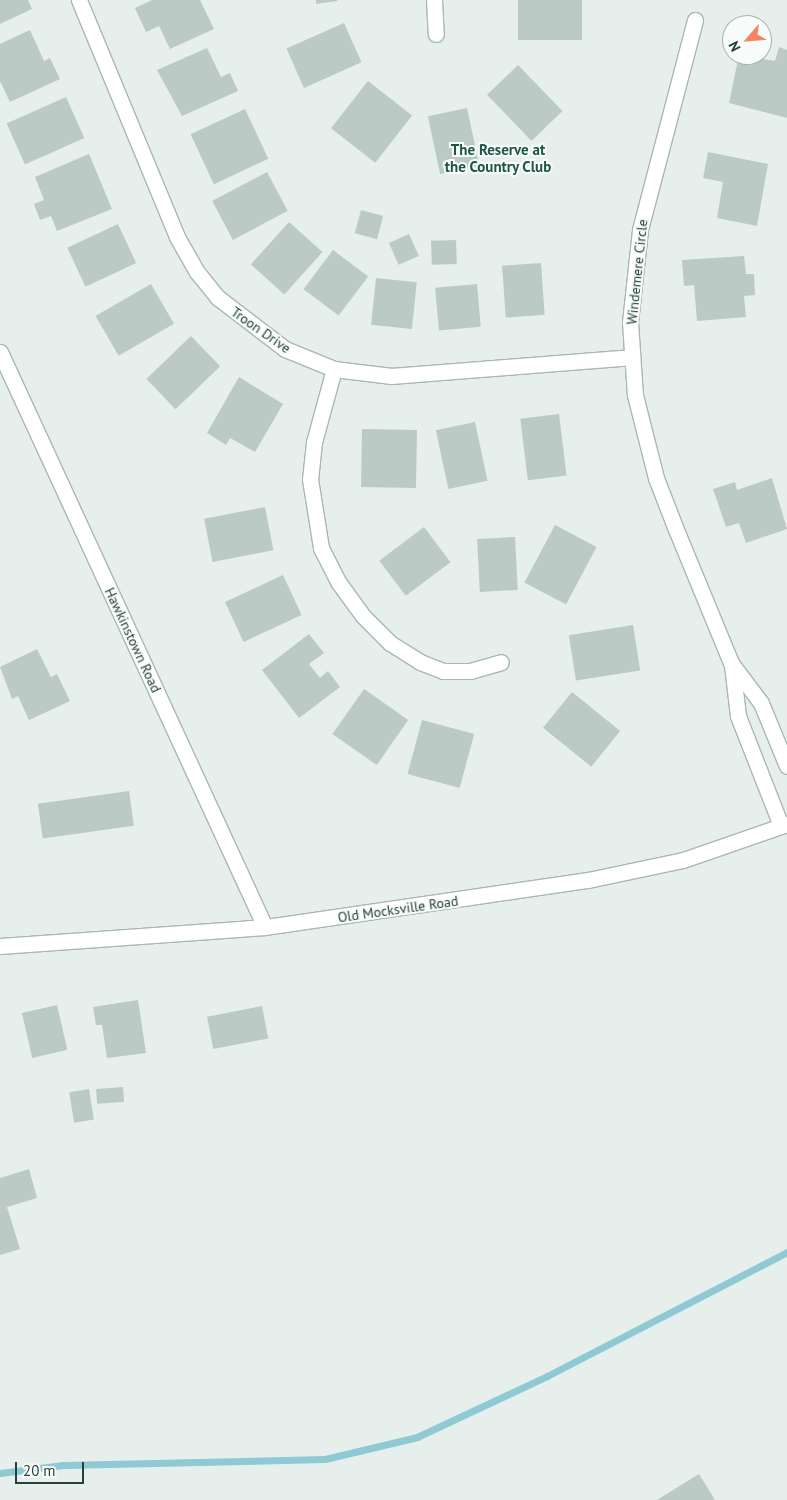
<!DOCTYPE html>
<html>
<head>
<meta charset="utf-8">
<style>
  body { margin:0 }
  #map { position:relative; width:787px; height:1500px; overflow:hidden; background:#e6efeb; font-family:"PT Sans",sans-serif }
  div>[style] { position:absolute }
  [style*='--x'] { left:calc(var(--x)*1px); top:calc(var(--y)*1px); width:calc(var(--w)*1px); rotate:calc(var(--a)*1deg) }
  .stream>* { height:7px; margin:-3.5px; padding:0 3.5px; transform-origin:3.5px; border-radius:3.5px; background:#8ec9d4 }
  .building>* { inset:0; background:#bbcac4; transform-origin:0 0 }
  .roads { filter:drop-shadow(1px 0 #a8b8b2) drop-shadow(-1px 0 #a8b8b2) drop-shadow(0 1px #a8b8b2) drop-shadow(0 -1px #a8b8b2) }
  .minor>* { height:15px; margin:-7.5px; padding:0 7.5px; transform-origin:7.5px; border-radius:7.5px; background:#fff }
  .tertiary>* { height:15px; margin:-7.5px; padding:0 7.5px; transform-origin:7.5px; border-radius:7.5px; background:#fff }
  span { translate:-50% -50%; white-space:nowrap; text-align:center; line-height:1.15; -webkit-text-stroke:4px #f7fbf9; paint-order:stroke }
  .street-label { font-size:14px; color:#24423a }
  .neighbourhood-label { font-size:15px; color:#1f5548; font-weight:700 }
  .north { position:absolute; left:722px; top:15px; width:50px; height:50px; box-sizing:border-box; background:#f7fbf9; border:1px solid #a3b1ad; border-radius:50%; rotate:243deg; font-size:14px; font-weight:700; line-height:20px; text-align:center; color:#24423a }
  .north::after { content:''; display:block; margin:auto; width:18px; height:22px; background:#f4845f; clip-path:polygon(50% 0,100% 100%,50% 72%,0 100%) }
  .scale { position:absolute; left:15px; top:1462px; width:69px; height:22px; box-sizing:border-box; border:2px solid #24423a; border-top:0; padding-left:6px; font-size:15px; line-height:18px; white-space:nowrap; color:#24423a; -webkit-text-stroke:4px #f7fbf9; paint-order:stroke }
</style>
</head>
<body>
<div id="map">
  <div class="stream">
    <div style="--x:0;--y:1473;--w:64;--a:-7.1"></div>
    <div style="--x:64;--y:1465;--w:261;--a:-1.3"></div>
    <div style="--x:325;--y:1459;--w:95;--a:-13.4"></div>
    <div style="--x:417;--y:1437;--w:144;--a:-25.1"></div>
    <div style="--x:547;--y:1376;--w:270;--a:-27.3"></div>
  </div>
  <div class="building">
    <div style="clip-path:polygon(0 0,28px 0,32px 9px,0 24px)"></div>
    <div style="clip-path:polygon(152px 0,200px 0,214px 29px,170px 49px,159px 26px,146px 32px,135px 8px)"></div>
    <div style="clip-path:polygon(316px 0,337px 0,337px 1px,316px 4px)"></div>
    <div style="left:518px;top:0;width:64px;height:40px"></div>
    <div style="left:344px;top:23px;width:43px;height:63px;rotate:66deg"></div>
    <div style="clip-path:polygon(30px 30px,44px 61px,50px 58px,60px 79px,10px 102px,0 81px,0 44px)"></div>
    <div style="clip-path:polygon(779px 47px,787px 50px,787px 118px,729px 103px,739px 55px,775px 61px)"></div>
    <div style="clip-path:polygon(207px 48px,221px 77px,230px 73px,238px 91px,182px 116px,157px 70px)"></div>
    <div style="left:518px;top:65px;width:64px;height:43px;rotate:46deg"></div>
    <div style="left:368px;top:81px;width:56px;height:60px;rotate:38deg"></div>
    <div style="left:66px;top:97px;width:45px;height:65px;rotate:66deg"></div>
    <div style="left:467px;top:108px;width:59px;height:40px;rotate:78deg"></div>
    <div style="left:245px;top:109px;width:55px;height:60px;rotate:65deg"></div>
    <div style="clip-path:polygon(708px 152px,768px 164px,757px 226px,717px 218px,723px 182px,703px 178px)"></div>
    <div style="clip-path:polygon(89px 154px,112px 209px,57px 231px,51px 216px,40px 220px,34px 204px,44px 200px,35px 177px)"></div>
    <div style="left:267px;top:172px;width:44px;height:62px;rotate:62deg"></div>
    <div style="left:361px;top:210px;width:23px;height:24px;rotate:15deg"></div>
    <div style="left:289px;top:222px;width:45px;height:57px;rotate:42deg"></div>
    <div style="left:118px;top:224px;width:43px;height:56px;rotate:65deg"></div>
    <div style="left:409px;top:234px;width:24px;height:22px;rotate:66deg"></div>
    <div style="left:456px;top:240px;width:24px;height:25px;rotate:88deg"></div>
    <div style="left:333px;top:250px;width:44px;height:49px;rotate:37deg"></div>
    <div style="clip-path:polygon(744px 256px,746px 274px,754px 274px,755px 295px,744px 296px,746px 317px,697px 321px,694px 285px,684px 286px,682px 260px)"></div>
    <div style="left:541px;top:263px;width:52px;height:39px;rotate:86deg"></div>
    <div style="left:376px;top:278px;width:41px;height:47px;rotate:6deg"></div>
    <div style="left:151px;top:284px;width:46px;height:64px;rotate:60deg"></div>
    <div style="left:477px;top:284px;width:43px;height:42px;rotate:85deg"></div>
    <div style="left:191px;top:336px;width:42px;height:62px;rotate:46deg"></div>
    <div style="clip-path:polygon(239px 377px,283px 404px,255px 452px,230px 438px,226px 445px,207px 433px)"></div>
    <div style="left:559px;top:414px;width:62px;height:39px;rotate:83deg"></div>
    <div style="left:475px;top:422px;width:60px;height:40px;rotate:78deg"></div>
    <div style="left:362px;top:429px;width:55px;height:58px;rotate:1deg"></div>
    <div style="clip-path:polygon(772px 478px,787px 529px,746px 543px,739px 523px,726px 527px,713px 489px,735px 482px,737px 490px)"></div>
    <div style="left:265px;top:507px;width:44px;height:62px;rotate:79deg"></div>
    <div style="left:555px;top:525px;width:47px;height:65px;rotate:28deg"></div>
    <div style="left:424px;top:527px;width:44px;height:56px;rotate:53deg"></div>
    <div style="left:515px;top:537px;width:53px;height:38px;rotate:87deg"></div>
    <div style="left:283px;top:575px;width:44px;height:64px;rotate:65deg"></div>
    <div style="left:633px;top:625px;width:46px;height:65px;rotate:81deg"></div>
    <div style="clip-path:polygon(309px 634px,324px 653px,309px 664px,320px 678px,328px 671px,340px 687px,299px 718px,262px 670px)"></div>
    <div style="clip-path:polygon(37px 649px,51px 677px,57px 674px,70px 701px,29px 720px,18px 696px,12px 699px,0 667px)"></div>
    <div style="left:364px;top:689px;width:54px;height:55px;rotate:35deg"></div>
    <div style="left:572px;top:692px;width:62px;height:46px;rotate:39deg"></div>
    <div style="left:422px;top:720px;width:54px;height:56px;rotate:15deg"></div>
    <div style="left:129px;top:791px;width:35px;height:92px;rotate:82deg"></div>
    <div style="clip-path:polygon(138px 1000px,146px 1053px,107px 1058px,102px 1025px,96px 1025px,93px 1007px)"></div>
    <div style="left:57px;top:1005px;width:46px;height:36px;rotate:77deg"></div>
    <div style="left:262px;top:1006px;width:33px;height:56px;rotate:79deg"></div>
    <div style="left:123px;top:1087px;width:15px;height:27px;rotate:86deg"></div>
    <div style="left:89px;top:1089px;width:31px;height:20px;rotate:81deg"></div>
    <div style="clip-path:polygon(29px 1169px,37px 1198px,7px 1207px,20px 1249px,0 1255px,0 1178px)"></div>
    <div style="clip-path:polygon(699px 1474px,715px 1500px,657px 1500px)"></div>
  </div>
  <div class="roads">
    <div class="minor">
      <div style="--x:79;--y:0;--w:256;--a:67.5"></div>
      <div style="--x:177;--y:237;--w:40;--a:60.3"></div>
      <div style="--x:197;--y:272;--w:32;--a:51"></div>
      <div style="--x:217;--y:297;--w:86;--a:37.4"></div>
      <div style="--x:285;--y:349;--w:53;--a:22.2"></div>
      <div style="--x:334;--y:369;--w:58;--a:6.9"></div>
      <div style="--x:392;--y:376;--w:241;--a:-4.5"></div>
      <div style="--x:434;--y:0;--w:34;--a:87"></div>
      <div style="--x:695;--y:20;--w:217;--a:104.7"></div>
      <div style="--x:640;--y:230;--w:93;--a:96.2"></div>
      <div style="--x:630;--y:322;--w:73;--a:86.1"></div>
      <div style="--x:635;--y:395;--w:86;--a:75.8"></div>
      <div style="--x:656;--y:478;--w:53;--a:68.8"></div>
      <div style="--x:675;--y:527;--w:147;--a:67.6"></div>
      <div style="--x:731;--y:663;--w:50;--a:53.1"></div>
      <div style="--x:761;--y:703;--w:68;--a:67.6"></div>
      <div style="--x:0;--y:352;--w:633;--a:65.26"></div>
      <div style="--x:334;--y:369;--w:76;--a:105.3"></div>
      <div style="--x:314;--y:442;--w:37;--a:96"></div>
      <div style="--x:310;--y:479;--w:70;--a:80.9"></div>
      <div style="--x:321;--y:548;--w:39;--a:63"></div>
      <div style="--x:339;--y:583;--w:41;--a:54"></div>
      <div style="--x:363;--y:616;--w:38;--a:45"></div>
      <div style="--x:390;--y:643;--w:36;--a:32"></div>
      <div style="--x:420;--y:662;--w:25;--a:21"></div>
      <div style="--x:443;--y:671;--w:27;--a:0"></div>
      <div style="--x:470;--y:671;--w:32;--a:-16"></div>
      <div style="--x:732;--y:665;--w:51;--a:83.3"></div>
      <div style="--x:738;--y:716;--w:118;--a:68.6"></div>
    </div>
    <div class="tertiary">
      <div style="--x:0;--y:946;--w:266;--a:-4.1"></div>
      <div style="--x:265;--y:927;--w:326;--a:-8.3"></div>
      <div style="--x:588;--y:880;--w:97;--a:-11.9"></div>
      <div style="--x:683;--y:860;--w:110;--a:-19.1"></div>
    </div>
  </div>
  <div class="street-label">
    <span style="left:637px;top:272px;rotate:-84deg">Windemere Circle</span>
    <span style="left:261px;top:330px;rotate:35deg">Troon Drive</span>
    <span style="left:133px;top:640px;rotate:65deg">Hawkinstown Road</span>
    <span style="left:398px;top:909px;rotate:-8deg">Old Mocksville Road</span>
  </div>
  <div class="neighbourhood-label">
    <span style="left:498px;top:158px">The Reserve at<br>the Country Club</span>
  </div>
  <div class="north">N</div>
  <div class="scale">20 m</div>
</div>
</body>
</html>
